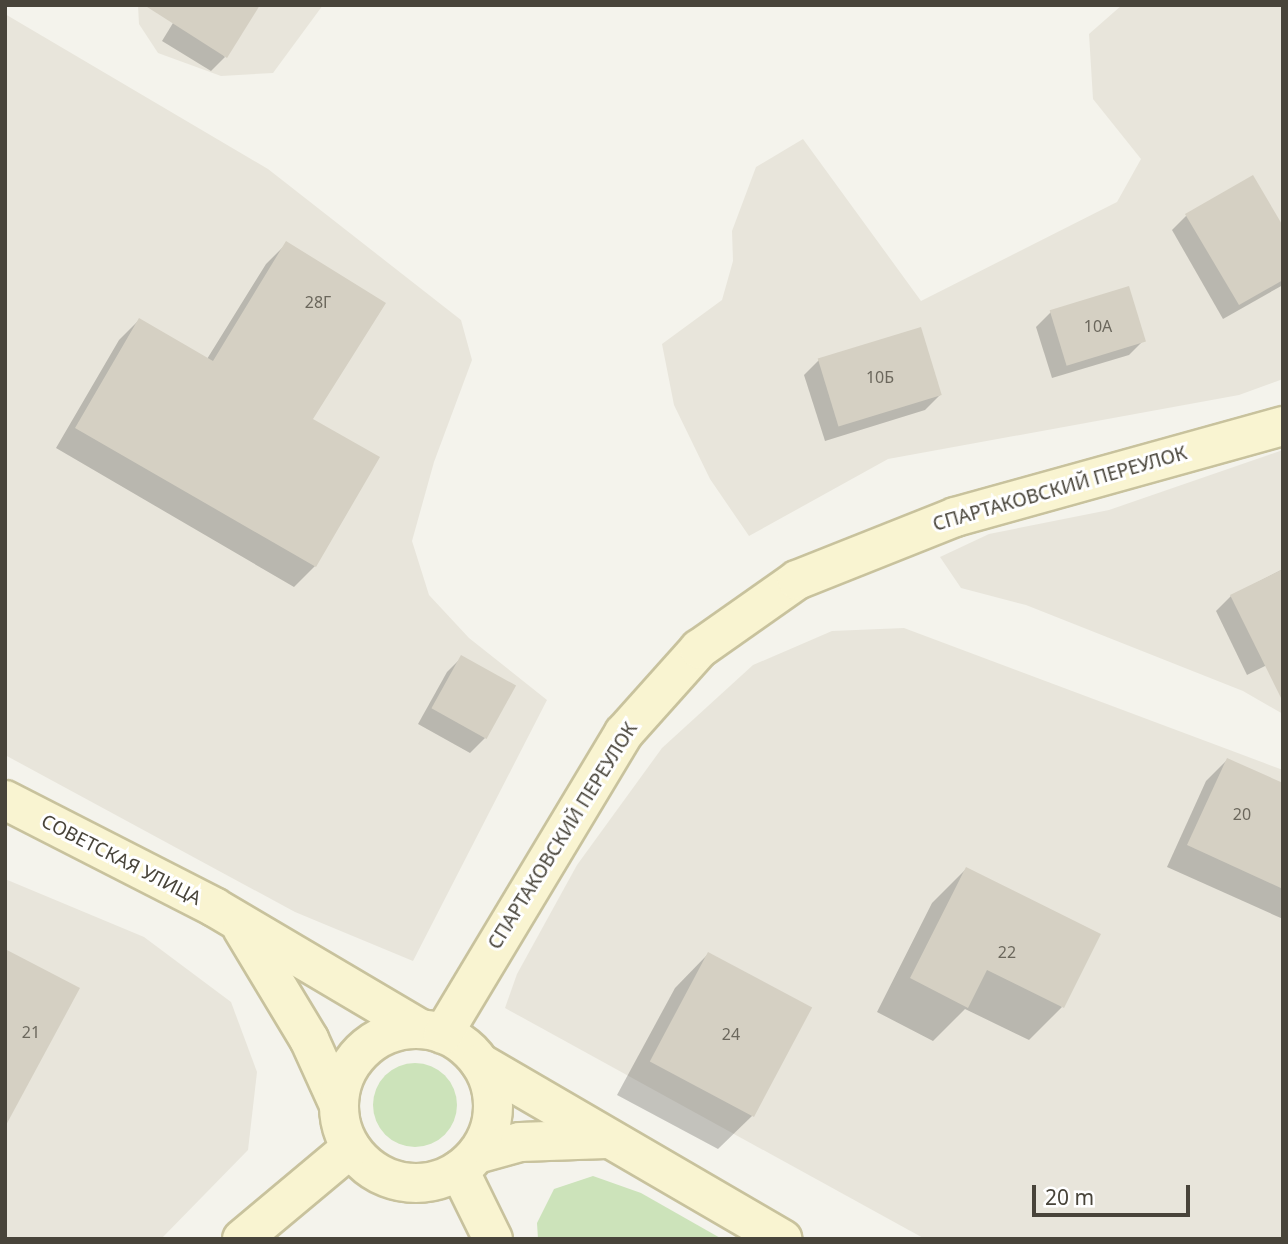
<!DOCTYPE html>
<html>
<head>
<meta charset="utf-8">
<style>
  body { margin:0 }
  #map { position:relative; width:1288px; height:1244px; overflow:hidden; background:#f4f3ec; font-family:"Noto Sans",sans-serif }
  div>[style] { position:absolute }
  [style*='--x'] { left:calc(var(--x)*1px); top:calc(var(--y)*1px); width:calc(var(--w)*1px); rotate:calc(var(--a)*1deg) }
  .residential>* { inset:0; background:#e8e5db }
  .green>* { inset:0; background:#cce3ba }
  .round { border-radius:50% }
  .shadow>* { inset:0; background:#0003 }
  .building>* { inset:0; background:#d5d0c3; transform-origin:0 0 }
  .roads { filter:drop-shadow(2px 0 #c8c29d) drop-shadow(-2px 0 #c8c29d) drop-shadow(0 2px #c8c29d) drop-shadow(0 -2px #c8c29d) }
  .secondary>* { height:38px; margin:-19px; padding:0 19px; transform-origin:19px; border-radius:19px; background:#f9f4d1 }
  .secondary>.ring { margin:-19px; padding:0; box-sizing:content-box; background:none; border:38px solid #f9f4d1; border-radius:50% }
  span { translate:-50% -50%; white-space:nowrap; text-align:center; line-height:1.15; -webkit-text-stroke:6px #fff; paint-order:stroke }
  .number-label { font-size:16px; color:#6b675c }
  .number-label span { -webkit-text-stroke-width:0 }
  .street-label { font-size:19px; color:#48443a }
  .frame { position:absolute; inset:0; border:7px solid #48443a; pointer-events:none }
  .scale { position:absolute; left:1032px; top:1185px; width:158px; height:32px; box-sizing:border-box; border:4px solid #48443a; border-top:0; padding-left:9px; font-size:21px; line-height:24px; white-space:nowrap; color:#48443a; -webkit-text-stroke:5px #fff; paint-order:stroke }
</style>
</head>
<body>
<div id="map">
  <div class="residential">
    <div style="clip-path:polygon(138px 5px,323px 5px,273px 73px,221px 76px,158px 53px,139px 24px)"></div>
    <div style="clip-path:polygon(1122px 5px,1283px 5px,1283px 379px,1239px 395px,888px 459px,749px 536px,710px 479px,674px 405px,662px 344px,722px 300px,733px 261px,732px 231px,756px 167px,803px 139px,921px 301px,1117px 202px,1141px 159px,1093px 99px,1089px 34px)"></div>
    <div style="clip-path:polygon(5px 14px,268px 169px,461px 320px,472px 360px,434px 462px,412px 541px,429px 595px,469px 638px,547px 700px,413px 961px,295px 912px,5px 755px)"></div>
    <div style="clip-path:polygon(1283px 450px,1283px 714px,1243px 691px,1026px 605px,961px 588px,940px 557px,989px 534px,1109px 510px)"></div>
    <div style="clip-path:polygon(904px 628px,1283px 770px,1283px 1239px,925px 1239px,505px 1008px,517px 974px,577px 865px,662px 748px,753px 665px,832px 631px)"></div>
    <div style="clip-path:polygon(5px 879px,144px 937px,231px 1002px,257px 1072px,248px 1150px,161px 1239px,5px 1239px)"></div>
  </div>
  <div class="green">
    <div class="round" style="left:373px;top:1063px;width:84px;height:84px"></div>
    <div style="clip-path:polygon(593px 1176px,641px 1193px,722px 1239px,538px 1239px,537px 1223px,554px 1189px)"></div>
  </div>
  <div class="shadow">
    <div style="clip-path:polygon(184px 5px,225px 57px,211px 71px,162px 41px)"></div>
    <div style="clip-path:polygon(1187px 215px,1283px 230px,1283px 285px,1223px 319px,1172px 230px)"></div>
    <div style="clip-path:polygon(287px 243px,311px 419px,377px 458px,315px 566px,294px 587px,56px 448px,119px 340px,139px 320px,207px 359px,266px 264px)"></div>
    <div style="clip-path:polygon(1051px 312px,1144px 340px,1129px 355px,1052px 378px,1036px 327px)"></div>
    <div style="clip-path:polygon(819px 360px,940px 395px,925px 410px,825px 441px,804px 375px)"></div>
    <div style="clip-path:polygon(1283px 569px,1283px 657px,1247px 675px,1216px 611px,1231px 596px)"></div>
    <div style="clip-path:polygon(462px 657px,485px 738px,470px 753px,418px 724px,447px 672px)"></div>
    <div style="clip-path:polygon(1227px 760px,1283px 785px,1283px 919px,1167px 867px,1206px 781px)"></div>
    <div style="clip-path:polygon(966px 869px,1062px 1007px,1029px 1040px,965px 1009px,933px 1041px,877px 1012px,932px 903px)"></div>
    <div style="clip-path:polygon(708px 954px,752px 1116px,718px 1149px,617px 1095px,675px 988px)"></div>
  </div>
  <div class="building">
    <div style="clip-path:polygon(144px 5px,260px 5px,227px 58px)"></div>
    <div style="clip-path:polygon(1253px 175px,1283px 226px,1283px 280px,1239px 305px,1185px 214px)"></div>
    <div style="clip-path:polygon(286px 241px,386px 303px,313px 419px,380px 457px,316px 567px,75px 428px,139px 318px,213px 361px)"></div>
    <div style="left:1129px;top:286px;width:58px;height:83px;rotate:73deg"></div>
    <div style="left:921px;top:327px;width:71px;height:108px;rotate:73deg"></div>
    <div style="clip-path:polygon(1283px 569px,1283px 702px,1230px 595px)"></div>
    <div style="left:461px;top:655px;width:63px;height:61px;rotate:29deg"></div>
    <div style="clip-path:polygon(1227px 758px,1283px 783px,1283px 889px,1187px 845px)"></div>
    <div style="clip-path:polygon(966px 867px,1101px 934px,1064px 1008px,987px 970px,968px 1008px,910px 978px)"></div>
    <div style="clip-path:polygon(5px 949px,80px 988px,5px 1127px)"></div>
    <div style="left:708px;top:952px;width:118px;height:124px;rotate:28deg"></div>
  </div>
  <div class="roads">
    <div class="secondary">
      <div style="--x:5;--y:800;--w:235;--a:27.1"></div>
      <div style="--x:214;--y:907;--w:238;--a:30.6"></div>
      <div style="--x:242;--y:928;--w:130;--a:58.9"></div>
      <div style="--x:309;--y:1039;--w:70;--a:65.6"></div>
      <div class="ring" style="left:339px;top:1029px;width:116px;height:116px"></div>
      <div style="--x:443;--y:1034;--w:351;--a:-59"></div>
      <div style="--x:624;--y:733;--w:113;--a:-48.2"></div>
      <div style="--x:699;--y:649;--w:120;--a:-35.1"></div>
      <div style="--x:797;--y:580;--w:170;--a:-21.7"></div>
      <div style="--x:955;--y:517;--w:340;--a:-15.5"></div>
      <div style="--x:480;--y:1063;--w:350;--a:30.2"></div>
      <div style="--x:477;--y:1154;--w:45;--a:-15.6"></div>
      <div style="--x:520;--y:1142;--w:86;--a:-2"></div>
      <div style="--x:459;--y:1170;--w:77;--a:63.8"></div>
      <div style="--x:242;--y:1239;--w:142;--a:-39.9"></div>
    </div>
  </div>
  <div class="number-label">
    <span style="left:318px;top:302px">28Г</span>
    <span style="left:1098px;top:326px">10А</span>
    <span style="left:880px;top:377px">10Б</span>
    <span style="left:1242px;top:814px">20</span>
    <span style="left:1007px;top:952px">22</span>
    <span style="left:31px;top:1032px">21</span>
    <span style="left:731px;top:1034px">24</span>
  </div>
  <div class="street-label">
    <span style="left:1060px;top:489px;rotate:-16deg">СПАРТАКОВСКИЙ ПЕРЕУЛОК</span>
    <span style="left:563px;top:836px;rotate:-58deg">СПАРТАКОВСКИЙ ПЕРЕУЛОК</span>
    <span style="left:121px;top:860px;rotate:27deg">СОВЕТСКАЯ УЛИЦА</span>
  </div>
  <div class="frame"></div>
  <div class="scale">20 m</div>
</div>
</body>
</html>
